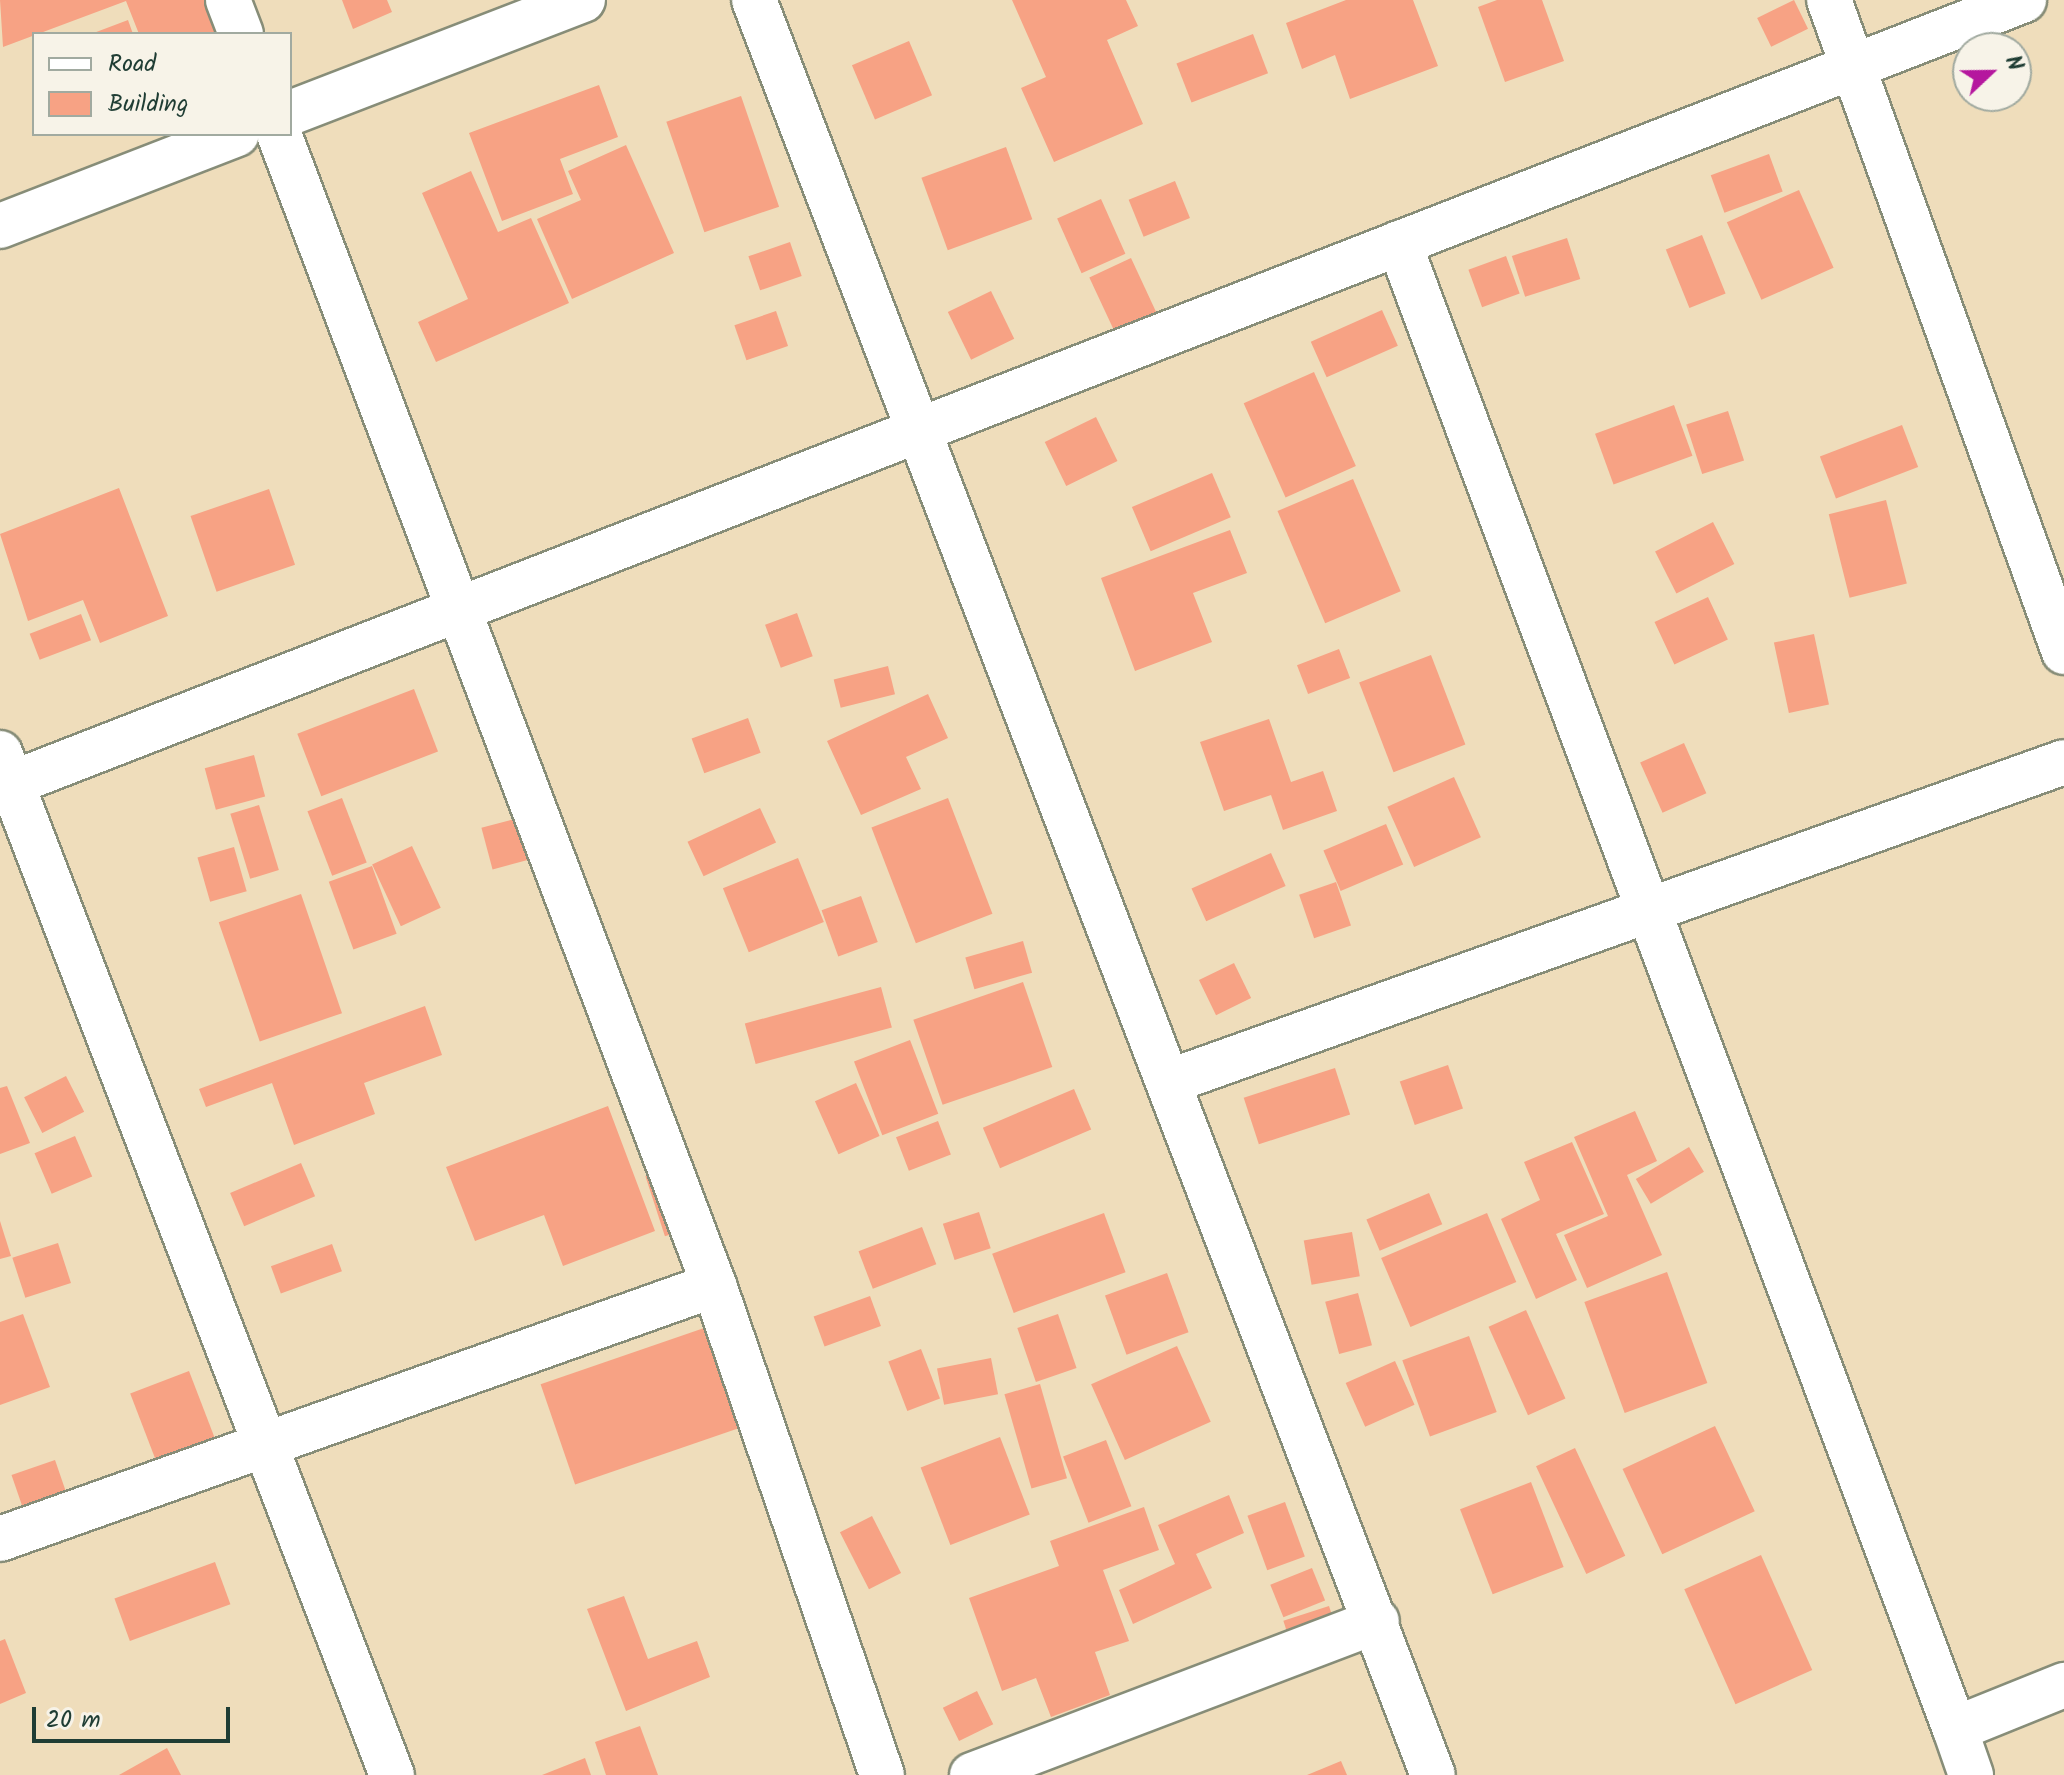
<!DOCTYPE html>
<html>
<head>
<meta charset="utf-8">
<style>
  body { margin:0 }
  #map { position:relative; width:2064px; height:1775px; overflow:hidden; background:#efddbb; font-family:Kalam,sans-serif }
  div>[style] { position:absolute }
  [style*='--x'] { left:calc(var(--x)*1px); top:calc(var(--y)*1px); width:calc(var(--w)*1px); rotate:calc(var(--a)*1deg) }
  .building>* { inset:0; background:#f7a284; transform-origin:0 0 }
  .roads { filter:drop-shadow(2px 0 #878d78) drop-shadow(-2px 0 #878d78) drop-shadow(0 2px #878d78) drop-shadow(0 -2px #878d78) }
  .minor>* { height:44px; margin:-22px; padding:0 22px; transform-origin:22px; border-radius:22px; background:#fff }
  span { translate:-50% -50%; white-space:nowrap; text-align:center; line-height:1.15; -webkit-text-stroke:8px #f7f3e8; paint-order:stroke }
  .legend { position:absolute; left:32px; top:32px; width:260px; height:104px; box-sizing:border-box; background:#f7f3e8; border:2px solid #a1aaa0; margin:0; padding:10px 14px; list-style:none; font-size:24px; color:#1f3d34 }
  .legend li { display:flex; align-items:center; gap:16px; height:40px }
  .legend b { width:40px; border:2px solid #a1aaa0 }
  .north { position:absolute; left:1952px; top:32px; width:80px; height:80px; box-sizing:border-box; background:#f7f3e8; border:2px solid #a1aaa0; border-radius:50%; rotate:68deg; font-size:22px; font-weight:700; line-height:32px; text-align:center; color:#1f3d34 }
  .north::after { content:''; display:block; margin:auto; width:28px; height:36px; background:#b5179e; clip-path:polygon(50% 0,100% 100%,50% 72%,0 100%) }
  .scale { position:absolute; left:32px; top:1707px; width:198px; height:36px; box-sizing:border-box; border:4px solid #1f3d34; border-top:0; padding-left:10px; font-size:24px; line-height:28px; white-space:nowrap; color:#1f3d34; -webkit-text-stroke:6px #f7f3e8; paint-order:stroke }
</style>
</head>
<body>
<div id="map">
  <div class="building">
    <div style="clip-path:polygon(0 0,205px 0,217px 34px,139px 34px,126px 1px,3px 47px)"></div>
    <div style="clip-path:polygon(342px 0,387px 0,392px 12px,353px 29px)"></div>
    <div style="clip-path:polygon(1012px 0,1126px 0,1138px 26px,1107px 40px,1143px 124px,1054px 162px,1021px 88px,1046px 77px)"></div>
    <div style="clip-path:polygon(1346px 0,1413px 0,1438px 66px,1350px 99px,1335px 55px,1302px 69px,1286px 23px)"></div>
    <div style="clip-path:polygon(1497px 0,1542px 0,1564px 61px,1505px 82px,1478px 7px)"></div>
    <div style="left:1794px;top:0;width:32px;height:41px;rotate:64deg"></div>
    <div style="clip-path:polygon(128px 20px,133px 34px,91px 34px)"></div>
    <div style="left:1253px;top:34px;width:42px;height:82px;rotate:69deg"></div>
    <div style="left:909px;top:41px;width:59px;height:62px;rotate:67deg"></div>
    <div style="clip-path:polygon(599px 85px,618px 137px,560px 159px,573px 194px,502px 221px,469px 133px)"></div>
    <div style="left:741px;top:96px;width:117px;height:79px;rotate:71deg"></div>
    <div style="clip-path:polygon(626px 145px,674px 253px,572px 299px,537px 219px,581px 200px,568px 171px)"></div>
    <div style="left:1006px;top:147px;width:77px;height:90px;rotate:70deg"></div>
    <div style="left:1769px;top:154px;width:40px;height:62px;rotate:70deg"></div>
    <div style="clip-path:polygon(471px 171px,498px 232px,531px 218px,569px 303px,436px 362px,418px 322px,468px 299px,422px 193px)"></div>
    <div style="left:1175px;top:181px;width:40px;height:50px;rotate:68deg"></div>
    <div style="left:1799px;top:190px;width:85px;height:79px;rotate:66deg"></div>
    <div style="left:1101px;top:199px;width:60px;height:48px;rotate:66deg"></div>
    <div style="left:1702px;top:235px;width:63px;height:39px;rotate:68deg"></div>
    <div style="left:1567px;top:238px;width:43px;height:58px;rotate:72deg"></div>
    <div style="left:790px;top:242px;width:36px;height:44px;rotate:71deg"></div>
    <div style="left:1506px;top:256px;width:40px;height:40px;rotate:70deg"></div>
    <div style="left:1131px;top:258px;width:60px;height:46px;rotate:65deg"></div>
    <div style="left:991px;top:291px;width:53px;height:48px;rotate:64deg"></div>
    <div style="left:1382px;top:310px;width:39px;height:78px;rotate:66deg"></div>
    <div style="left:776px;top:311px;width:37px;height:44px;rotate:71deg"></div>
    <div style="left:1314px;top:372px;width:103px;height:77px;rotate:66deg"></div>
    <div style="left:1674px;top:405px;width:54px;height:84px;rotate:70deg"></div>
    <div style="left:1728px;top:411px;width:52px;height:44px;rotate:72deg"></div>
    <div style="left:1096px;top:417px;width:49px;height:57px;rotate:64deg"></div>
    <div style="left:1902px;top:425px;width:45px;height:88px;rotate:69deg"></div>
    <div style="left:1212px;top:473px;width:48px;height:87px;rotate:67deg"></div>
    <div style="left:1353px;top:479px;width:122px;height:82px;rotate:67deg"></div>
    <div style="clip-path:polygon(119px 488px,168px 616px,100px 643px,83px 600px,28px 621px,0 534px)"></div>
    <div style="left:269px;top:489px;width:80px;height:83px;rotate:71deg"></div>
    <div style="left:1886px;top:500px;width:86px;height:59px;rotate:76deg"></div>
    <div style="left:1713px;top:522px;width:47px;height:65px;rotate:63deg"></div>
    <div style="clip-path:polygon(1230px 530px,1247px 573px,1193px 593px,1212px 642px,1135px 671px,1101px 578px)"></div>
    <div style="left:1708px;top:597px;width:47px;height:59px;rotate:65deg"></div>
    <div style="left:797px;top:613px;width:46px;height:34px;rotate:70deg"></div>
    <div style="left:81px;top:614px;width:28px;height:55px;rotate:69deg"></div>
    <div style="left:1814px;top:634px;width:72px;height:41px;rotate:78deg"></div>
    <div style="left:1339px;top:649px;width:31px;height:45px;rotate:69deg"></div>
    <div style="left:1431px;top:655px;width:96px;height:77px;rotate:69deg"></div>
    <div style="left:888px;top:666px;width:29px;height:56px;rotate:76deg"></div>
    <div style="left:414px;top:689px;width:67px;height:125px;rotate:69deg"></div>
    <div style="clip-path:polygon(928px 694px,948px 738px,906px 757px,921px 789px,861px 815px,827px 741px)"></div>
    <div style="left:748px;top:718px;width:37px;height:60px;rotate:70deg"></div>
    <div style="clip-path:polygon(1269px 719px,1291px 782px,1323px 771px,1337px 811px,1283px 830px,1271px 795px,1224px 811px,1200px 742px)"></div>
    <div style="left:1684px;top:743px;width:55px;height:48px;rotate:66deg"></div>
    <div style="left:254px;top:755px;width:43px;height:51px;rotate:75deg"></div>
    <div style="left:1454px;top:777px;width:66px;height:73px;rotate:66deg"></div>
    <div style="left:342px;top:798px;width:69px;height:37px;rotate:69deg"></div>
    <div style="left:948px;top:798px;width:124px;height:82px;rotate:69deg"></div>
    <div style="left:259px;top:805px;width:68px;height:30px;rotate:73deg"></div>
    <div style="left:760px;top:808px;width:38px;height:80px;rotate:65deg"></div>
    <div style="left:522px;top:817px;width:43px;height:42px;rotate:75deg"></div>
    <div style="left:1386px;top:824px;width:44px;height:68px;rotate:67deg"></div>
    <div style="left:412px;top:846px;width:68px;height:44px;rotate:65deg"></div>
    <div style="left:234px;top:847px;width:46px;height:38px;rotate:74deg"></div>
    <div style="left:1271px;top:853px;width:36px;height:87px;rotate:66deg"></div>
    <div style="left:798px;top:858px;width:69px;height:81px;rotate:68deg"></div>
    <div style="left:372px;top:866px;width:72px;height:46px;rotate:70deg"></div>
    <div style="left:1336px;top:882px;width:46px;height:39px;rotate:71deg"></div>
    <div style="left:301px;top:894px;width:126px;height:87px;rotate:71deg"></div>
    <div style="left:861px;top:896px;width:49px;height:42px;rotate:70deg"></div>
    <div style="left:1023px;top:941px;width:33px;height:60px;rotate:74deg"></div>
    <div style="left:1234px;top:963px;width:39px;height:39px;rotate:64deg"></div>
    <div style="left:1023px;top:982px;width:90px;height:116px;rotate:71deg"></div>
    <div style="left:881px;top:987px;width:42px;height:141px;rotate:75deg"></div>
    <div style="clip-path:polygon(425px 1006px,442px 1055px,364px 1083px,375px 1114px,294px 1145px,272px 1083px,206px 1107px,199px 1089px)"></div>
    <div style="left:910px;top:1040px;width:79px;height:60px;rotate:69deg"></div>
    <div style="left:1448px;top:1065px;width:46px;height:51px;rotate:71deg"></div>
    <div style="left:1335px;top:1068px;width:49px;height:96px;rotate:72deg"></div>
    <div style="left:66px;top:1076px;width:40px;height:47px;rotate:63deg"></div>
    <div style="left:856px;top:1083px;width:58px;height:45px;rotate:66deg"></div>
    <div style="clip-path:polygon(7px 1086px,30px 1143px,0 1154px,0 1088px)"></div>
    <div style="left:1074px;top:1089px;width:44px;height:99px;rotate:67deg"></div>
    <div style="clip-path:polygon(608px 1106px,655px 1231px,563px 1266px,544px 1215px,475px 1241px,446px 1167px)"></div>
    <div style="clip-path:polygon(1635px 1111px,1657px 1161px,1627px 1175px,1662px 1255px,1587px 1288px,1564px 1235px,1608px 1216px,1574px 1137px)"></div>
    <div style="left:938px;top:1121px;width:36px;height:45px;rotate:69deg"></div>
    <div style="left:75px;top:1136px;width:44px;height:44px;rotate:67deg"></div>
    <div style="clip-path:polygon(1572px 1142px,1604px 1214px,1556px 1234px,1577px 1280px,1536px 1299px,1501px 1219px,1540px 1200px,1524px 1162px)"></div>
    <div style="left:1689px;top:1147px;width:29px;height:62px;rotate:59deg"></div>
    <div style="left:301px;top:1163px;width:36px;height:77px;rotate:67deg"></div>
    <div style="left:674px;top:1167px;width:63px;height:30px;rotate:72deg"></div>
    <div style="left:1429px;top:1193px;width:34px;height:68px;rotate:67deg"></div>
    <div style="left:979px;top:1212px;width:38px;height:38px;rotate:72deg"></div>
    <div style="left:1104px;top:1213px;width:63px;height:119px;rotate:70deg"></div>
    <div style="left:1487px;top:1213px;width:75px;height:115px;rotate:67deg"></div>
    <div style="clip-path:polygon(0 1221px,11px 1256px,0 1259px)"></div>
    <div style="left:922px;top:1227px;width:40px;height:68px;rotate:69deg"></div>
    <div style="left:1352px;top:1232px;width:45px;height:49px;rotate:80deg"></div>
    <div style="left:58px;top:1243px;width:42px;height:48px;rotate:72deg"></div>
    <div style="left:332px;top:1244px;width:29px;height:65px;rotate:70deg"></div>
    <div style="left:1667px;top:1272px;width:118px;height:88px;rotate:70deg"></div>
    <div style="left:1167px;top:1273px;width:63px;height:66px;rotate:70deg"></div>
    <div style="left:1358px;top:1293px;width:54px;height:34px;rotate:75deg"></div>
    <div style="left:870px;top:1296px;width:32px;height:60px;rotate:70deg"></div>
    <div style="left:1526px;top:1310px;width:97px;height:41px;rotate:66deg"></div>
    <div style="clip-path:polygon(23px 1314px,50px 1387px,0 1405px,0 1322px)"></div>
    <div style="left:1058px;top:1314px;width:57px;height:43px;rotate:71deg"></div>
    <div style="left:707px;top:1327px;width:106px;height:176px;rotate:71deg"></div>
    <div style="left:1469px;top:1336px;width:81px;height:71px;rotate:70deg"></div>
    <div style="left:1177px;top:1346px;width:83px;height:94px;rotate:66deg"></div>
    <div style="left:921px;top:1349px;width:53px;height:35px;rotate:69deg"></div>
    <div style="left:991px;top:1358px;width:37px;height:55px;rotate:79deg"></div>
    <div style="left:1395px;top:1361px;width:48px;height:54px;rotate:66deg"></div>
    <div style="left:189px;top:1371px;width:71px;height:63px;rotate:69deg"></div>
    <div style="left:1040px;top:1384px;width:98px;height:37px;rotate:74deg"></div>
    <div style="left:1715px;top:1426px;width:94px;height:102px;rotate:65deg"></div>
    <div style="left:1000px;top:1437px;width:83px;height:85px;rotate:69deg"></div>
    <div style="left:1106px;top:1440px;width:71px;height:46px;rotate:69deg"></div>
    <div style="left:1575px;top:1448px;width:119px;height:43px;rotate:65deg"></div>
    <div style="left:55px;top:1460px;width:46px;height:46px;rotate:71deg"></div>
    <div style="left:1531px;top:1482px;width:91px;height:76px;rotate:69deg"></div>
    <div style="clip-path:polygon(1229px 1495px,1244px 1533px,1196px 1554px,1212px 1588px,1133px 1624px,1119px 1590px,1175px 1564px,1158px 1525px)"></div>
    <div style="left:1285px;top:1502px;width:58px;height:40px;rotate:70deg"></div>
    <div style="clip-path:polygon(1144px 1507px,1159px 1550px,1103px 1570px,1129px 1641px,1095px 1652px,1110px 1695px,1051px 1717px,1036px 1678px,1002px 1691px,969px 1598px,1059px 1566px,1050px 1541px)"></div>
    <div style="left:872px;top:1516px;width:64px;height:36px;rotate:63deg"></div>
    <div style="left:1761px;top:1555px;width:126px;height:84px;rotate:66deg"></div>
    <div style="left:215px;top:1562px;width:45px;height:107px;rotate:70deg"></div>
    <div style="left:1312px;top:1568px;width:35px;height:45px;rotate:68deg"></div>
    <div style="clip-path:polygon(624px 1596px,648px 1659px,697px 1641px,710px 1677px,626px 1711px,587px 1609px)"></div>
    <div style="left:1329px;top:1606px;width:33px;height:48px;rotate:72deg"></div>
    <div style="clip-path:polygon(5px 1639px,26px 1693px,0 1704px,0 1641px)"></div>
    <div style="left:977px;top:1691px;width:37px;height:38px;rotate:64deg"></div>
    <div style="clip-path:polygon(640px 1726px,658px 1775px,606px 1775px,595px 1742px)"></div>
    <div style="clip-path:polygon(167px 1748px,181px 1775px,119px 1775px)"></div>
    <div style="clip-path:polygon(585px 1758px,591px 1775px,542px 1775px)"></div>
    <div style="clip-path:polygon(1341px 1761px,1347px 1775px,1307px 1775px)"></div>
  </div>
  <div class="roads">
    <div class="minor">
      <div style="--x:228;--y:0;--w:36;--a:69"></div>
      <div style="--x:754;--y:0;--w:1900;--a:69.07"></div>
      <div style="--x:1829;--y:0;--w:693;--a:70.18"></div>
      <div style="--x:290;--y:113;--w:314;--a:-21.1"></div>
      <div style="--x:279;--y:134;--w:1230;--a:69.3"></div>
      <div style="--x:714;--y:1285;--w:518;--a:71.08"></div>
      <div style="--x:0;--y:226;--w:254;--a:-21.2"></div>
      <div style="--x:1399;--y:243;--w:1587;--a:69.49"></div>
      <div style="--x:1955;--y:1729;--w:118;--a:-22"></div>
      <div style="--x:0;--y:753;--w:1095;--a:69.02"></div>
      <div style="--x:0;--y:788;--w:2172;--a:-21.27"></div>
      <div style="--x:1168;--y:1082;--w:951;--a:-19.65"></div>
      <div style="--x:0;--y:1539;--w:758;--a:-19.58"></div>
      <div style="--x:1955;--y:1729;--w:49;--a:70.8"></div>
      <div style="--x:972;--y:1775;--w:433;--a:-20.8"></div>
    </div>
  </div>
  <ul class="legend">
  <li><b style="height:10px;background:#fff"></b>Road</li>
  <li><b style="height:22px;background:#f7a284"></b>Building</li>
  </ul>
  <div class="north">N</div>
  <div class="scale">20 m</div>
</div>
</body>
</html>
